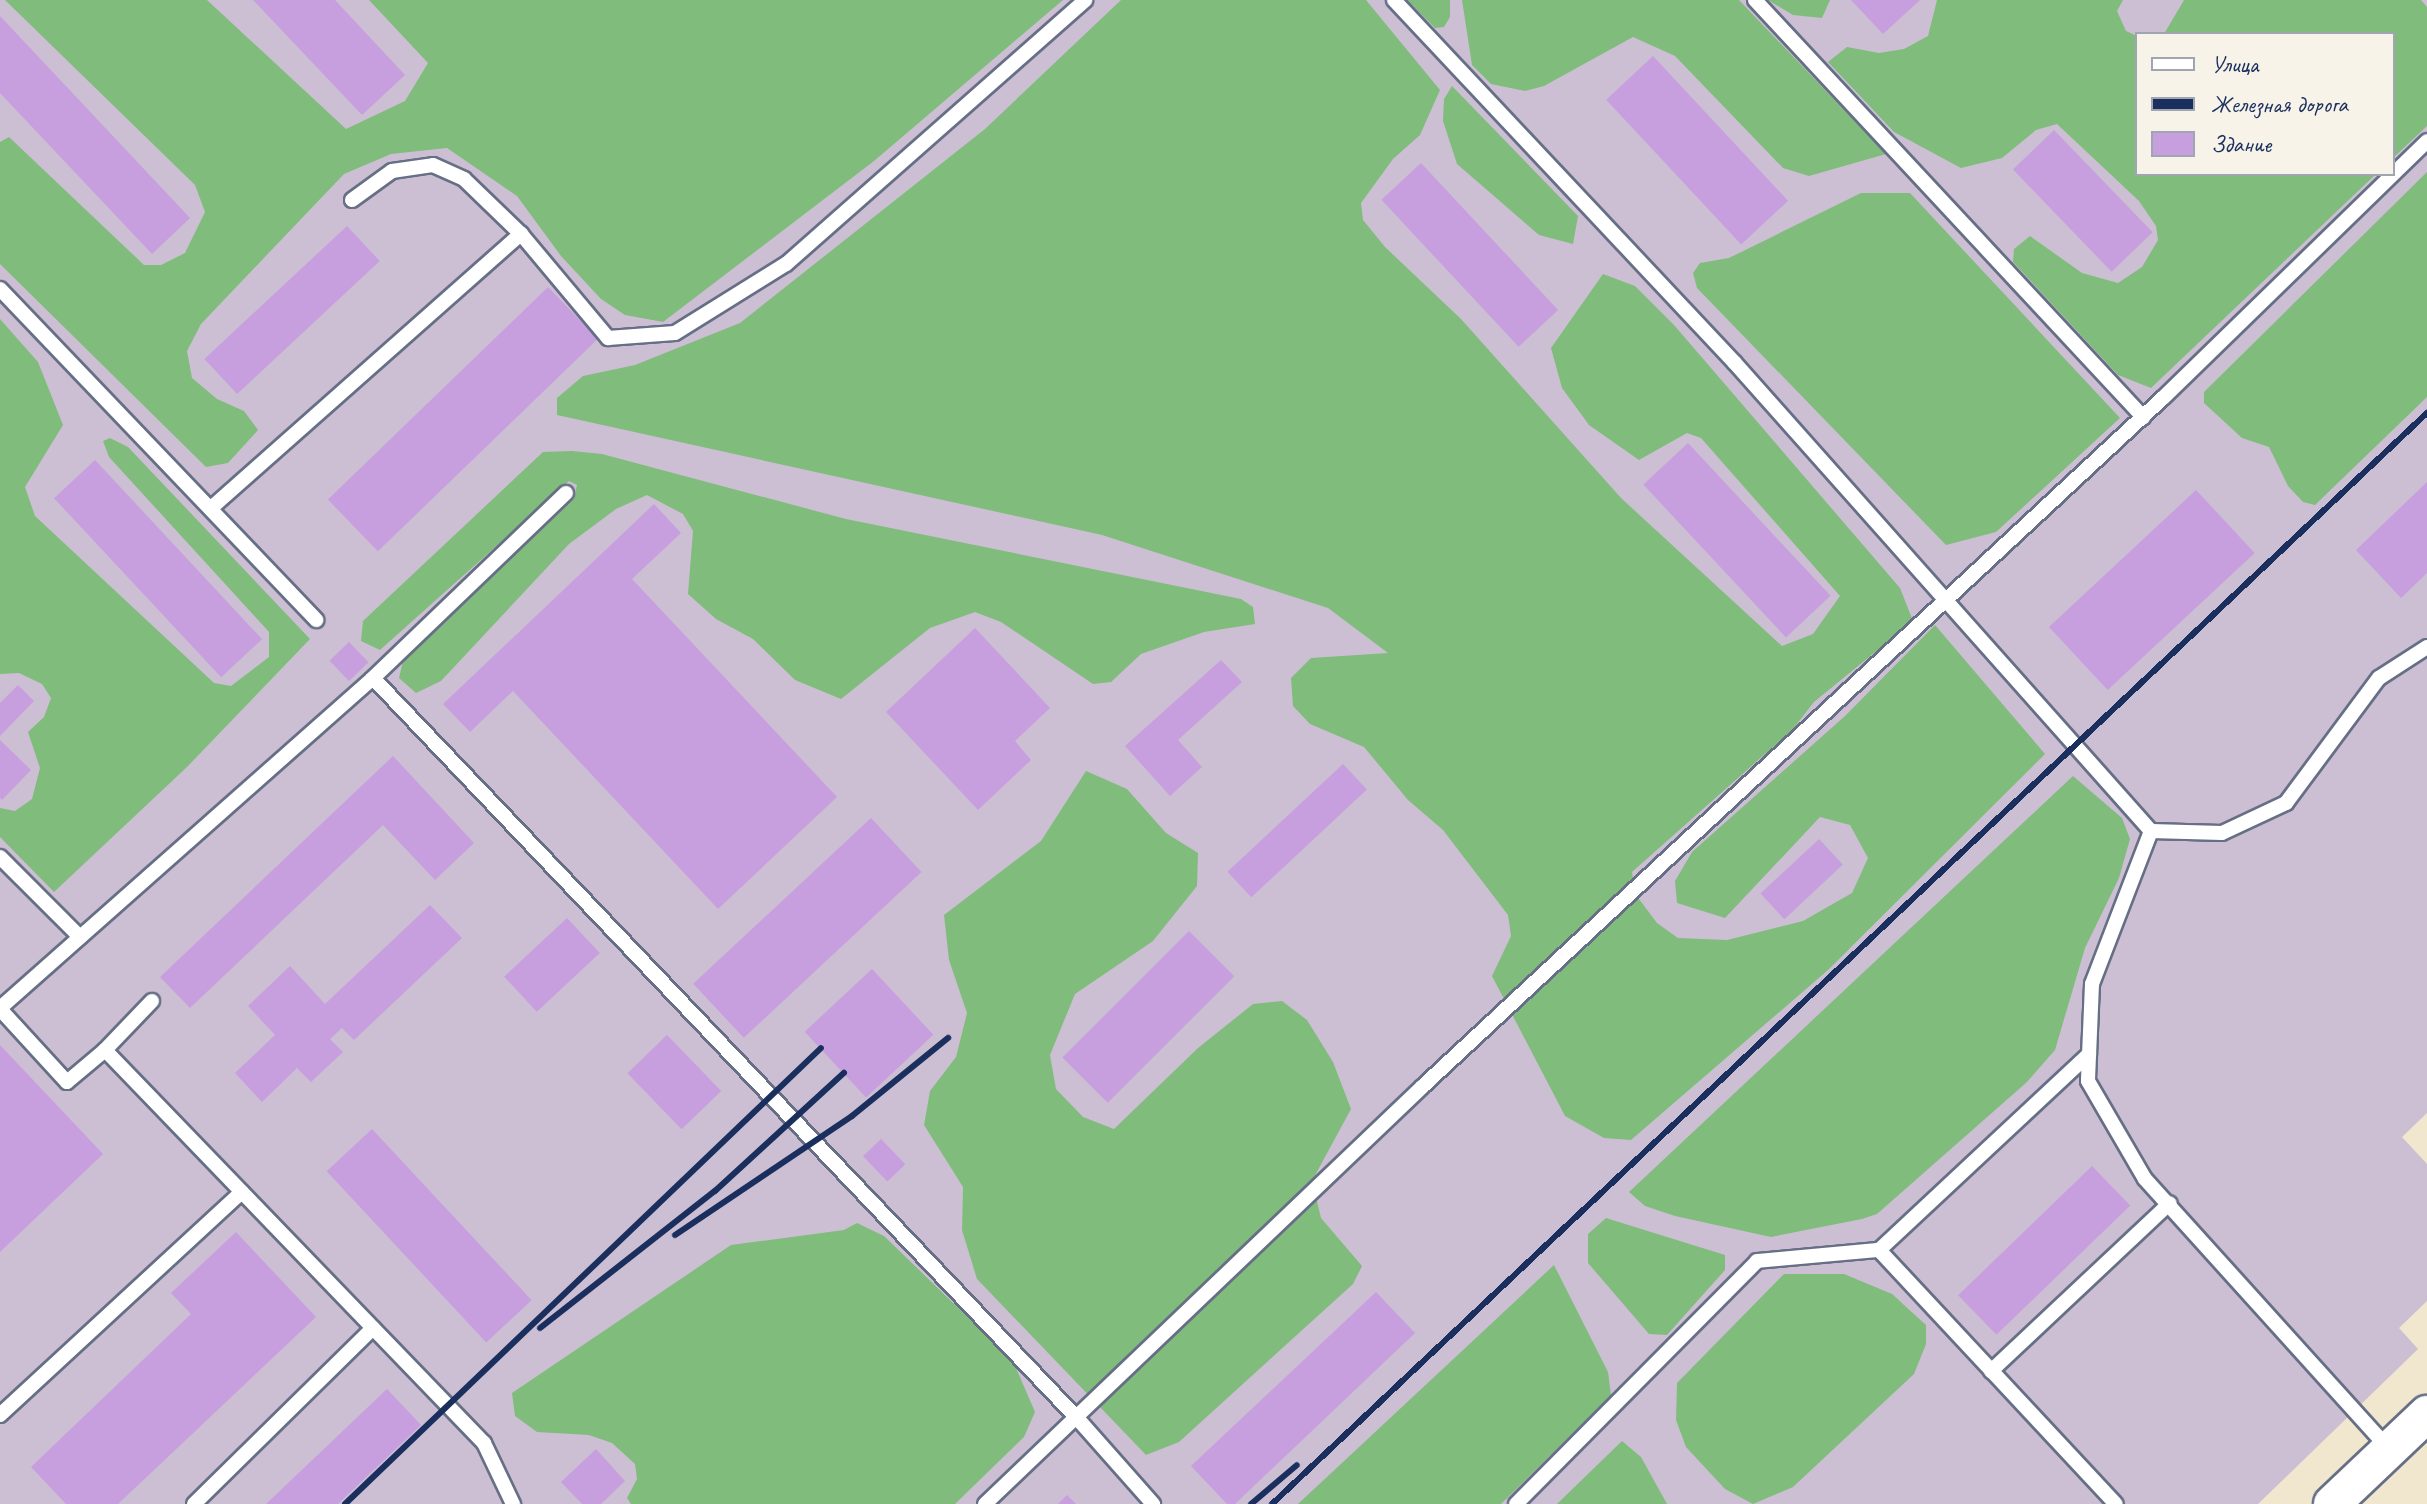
<!DOCTYPE html>
<html>
<head>
<meta charset="utf-8">
<style>
  body { margin:0 }
  #map { position:relative; width:2427px; height:1504px; overflow:hidden; background:#f0e7ce; font-family:Caveat,sans-serif }
  div>[style] { position:absolute }
  [style*='--x'] { left:calc(var(--x)*1px); top:calc(var(--y)*1px); width:calc(var(--w)*1px); rotate:calc(var(--a)*1deg) }
  .industrial>* { inset:0; background:#ccbfd4 }
  .forest>* { inset:0; background:#80bc7b }
  .building>* { inset:0; background:#c79ede; transform-origin:0 0 }
  .roads { filter:drop-shadow(2px 0 #666f85) drop-shadow(-2px 0 #666f85) drop-shadow(0 2px #666f85) drop-shadow(0 -2px #666f85) }
  .service>* { height:14px; margin:-7px; padding:0 7px; transform-origin:7px; border-radius:7px; background:#fff }
  .tertiary>* { height:36px; margin:-18px; padding:0 18px; transform-origin:18px; border-radius:18px; background:#fff }
  .rail>* { height:6px; margin:-3px; padding:0 3px; transform-origin:3px; border-radius:3px; background:#1b2f5e }
  span { translate:-50% -50%; white-space:nowrap; text-align:center; line-height:1.15; -webkit-text-stroke:7px #f7f3e8; paint-order:stroke }
  .legend { position:absolute; left:2135px; top:32px; width:260px; height:144px; box-sizing:border-box; background:#f7f3e8; border:2px solid #9fa5b1; margin:0; padding:10px 14px; list-style:none; font-size:24px; color:#1b2f5e }
  .legend li { display:flex; align-items:center; gap:16px; height:40px }
  .legend b { width:40px; border:2px solid #9fa5b1 }
</style>
</head>
<body>
<div id="map">
  <div class="industrial">
    <div style="clip-path:polygon(evenodd,0 0,2427px 0,2427px 1113px,2402px 1137px,2427px 1164px,2427px 1301px,2399px 1328px,2418px 1349px,2258px 1504px,0 1504px,0 0,2137px 34px,2393px 34px,2393px 174px,2137px 174px,2137px 34px)"></div>
  </div>
  <div class="forest">
    <div style="clip-path:polygon(5px 0,207px 0,346px 129px,405px 101px,428px 63px,369px 0,1063px 0,874px 161px,663px 322px,625px 315px,601px 299px,561px 256px,517px 196px,447px 148px,391px 154px,344px 174px,201px 324px,187px 351px,192px 378px,217px 399px,244px 411px,258px 430px,228px 463px,206px 467px,0 264px,0 142px,9px 137px,144px 265px,161px 265px,185px 253px,205px 212px,195px 185px)"></div>
    <div style="clip-path:polygon(1121px 0,1366px 0,1440px 90px,1420px 135px,1393px 159px,1361px 203px,1363px 220px,1385px 247px,1461px 319px,1621px 498px,1782px 646px,1813px 634px,1840px 596px,1701px 438px,1687px 433px,1639px 460px,1589px 425px,1562px 388px,1551px 348px,1603px 274px,1635px 286px,1674px 325px,1900px 588px,1913px 621px,1814px 702px,1792px 730px,1632px 872px,1636px 895px,1657px 923px,1678px 938px,1727px 940px,1803px 921px,1852px 893px,1868px 858px,1850px 825px,1820px 817px,1725px 918px,1677px 903px,1675px 881px,1692px 852px,1845px 716px,1935px 625px,2045px 754px,1828px 970px,1631px 1140px,1604px 1138px,1565px 1116px,1492px 976px,1511px 936px,1508px 915px,1443px 830px,1408px 800px,1364px 747px,1310px 724px,1293px 706px,1291px 678px,1311px 658px,1388px 653px,1328px 608px,1102px 535px,557px 415px,557px 398px,583px 376px,635px 365px,740px 323px,985px 129px)"></div>
    <div style="clip-path:polygon(1407px 0,1450px 0,1450px 17px,1444px 27px,1435px 28px)"></div>
    <div style="clip-path:polygon(1462px 0,1739px 0,1886px 154px,1809px 176px,1783px 168px,1675px 56px,1633px 37px,1544px 86px,1525px 91px,1491px 84px,1472px 65px)"></div>
    <div style="clip-path:polygon(1768px 0,1830px 0,1822px 18px,1793px 15px)"></div>
    <div style="clip-path:polygon(1937px 0,2123px 0,2117px 11px,2126px 31px,2137px 36px,2137px 174px,2376px 174px,2151px 388px,2118px 375px,2013px 262px,2014px 249px,2030px 236px,2082px 273px,2118px 283px,2142px 267px,2158px 240px,2156px 226px,2139px 201px,2057px 124px,2036px 130px,2002px 158px,1961px 168px,1894px 132px,1828px 62px,1847px 47px,1879px 53px,1904px 49px,1928px 36px)"></div>
    <div style="clip-path:polygon(2184px 0,2421px 0,2427px 7px,2427px 126px,2393px 158px,2393px 34px,2164px 34px)"></div>
    <div style="clip-path:polygon(1452px 86px,1578px 216px,1573px 244px,1539px 235px,1457px 164px,1443px 121px,1444px 99px)"></div>
    <div style="clip-path:polygon(2427px 172px,2427px 397px,2315px 505px,2303px 502px,2288px 486px,2269px 447px,2242px 438px,2204px 403px,2204px 392px)"></div>
    <div style="clip-path:polygon(1861px 193px,1910px 193px,2120px 418px,1996px 532px,1946px 545px,1697px 288px,1693px 273px,1700px 263px,1729px 258px)"></div>
    <div style="clip-path:polygon(0 319px,38px 362px,63px 425px,25px 487px,35px 516px,214px 683px,231px 686px,269px 657px,269px 632px,109px 457px,103px 441px,110px 438px,128px 447px,310px 639px,187px 767px,54px 892px,0 837px,0 808px,15px 811px,32px 799px,40px 768px,28px 732px,44px 717px,51px 698px,42px 684px,19px 673px,0 674px)"></div>
    <div style="clip-path:polygon(572px 451px,602px 454px,846px 519px,1241px 599px,1253px 607px,1255px 624px,1204px 632px,1141px 654px,1111px 682px,1093px 684px,1001px 622px,975px 612px,930px 628px,841px 699px,795px 680px,753px 639px,716px 619px,688px 594px,693px 531px,683px 514px,647px 495px,616px 509px,569px 544px,441px 681px,416px 693px,399px 678px,403px 661px,574px 499px,577px 485px,569px 481px,380px 650px,361px 641px,363px 621px,543px 452px)"></div>
    <div style="clip-path:polygon(1086px 771px,1127px 789px,1166px 833px,1198px 853px,1197px 886px,1153px 941px,1075px 994px,1050px 1055px,1056px 1089px,1083px 1117px,1114px 1129px,1198px 1048px,1253px 1004px,1282px 1001px,1307px 1020px,1333px 1062px,1351px 1109px,1312px 1181px,1321px 1218px,1362px 1266px,1353px 1284px,1179px 1442px,1146px 1455px,977px 1279px,962px 1230px,963px 1187px,924px 1125px,930px 1091px,956px 1057px,967px 1013px,949px 960px,944px 915px,1041px 841px)"></div>
    <div style="clip-path:polygon(2073px 776px,2122px 818px,2130px 839px,2119px 878px,2085px 948px,2055px 1050px,2027px 1082px,1877px 1214px,1862px 1219px,1771px 1237px,1675px 1216px,1645px 1206px,1629px 1192px)"></div>
    <div style="clip-path:polygon(1606px 1218px,1725px 1255px,1725px 1270px,1667px 1335px,1649px 1334px,1588px 1263px,1588px 1234px)"></div>
    <div style="clip-path:polygon(857px 1223px,884px 1236px,1013px 1361px,1035px 1412px,1024px 1437px,955px 1504px,631px 1504px,627px 1498px,637px 1479px,635px 1464px,612px 1443px,589px 1435px,537px 1432px,515px 1416px,512px 1393px,731px 1245px,844px 1230px)"></div>
    <div style="clip-path:polygon(1554px 1265px,1608px 1372px,1611px 1395px,1501px 1504px,1298px 1504px)"></div>
    <div style="clip-path:polygon(1784px 1274px,1844px 1274px,1892px 1294px,1926px 1325px,1926px 1344px,1914px 1374px,1793px 1487px,1753px 1504px,1725px 1489px,1686px 1447px,1676px 1420px,1677px 1383px)"></div>
    <div style="clip-path:polygon(1622px 1441px,1641px 1457px,1667px 1504px,1557px 1504px)"></div>
  </div>
  <div class="building">
    <div style="clip-path:polygon(253px 0,335px 0,405px 75px,362px 115px)"></div>
    <div style="clip-path:polygon(1851px 0,1920px 0,1883px 34px)"></div>
    <div style="clip-path:polygon(0 16px,190px 218px,152px 254px,0 93px)"></div>
    <div style="left:1653px;top:56px;width:198px;height:64px;rotate:47deg"></div>
    <div style="left:2054px;top:130px;width:142px;height:57px;rotate:46deg"></div>
    <div style="left:1421px;top:163px;width:201px;height:54px;rotate:47deg"></div>
    <div style="left:347px;top:226px;width:48px;height:195px;rotate:47deg"></div>
    <div style="left:548px;top:287px;width:72px;height:306px;rotate:46deg"></div>
    <div style="left:1688px;top:443px;width:209px;height:61px;rotate:47deg"></div>
    <div style="left:95px;top:460px;width:245px;height:56px;rotate:47deg"></div>
    <div style="clip-path:polygon(2427px 482px,2427px 573px,2401px 598px,2356px 550px)"></div>
    <div style="left:2196px;top:490px;width:86px;height:201px;rotate:47deg"></div>
    <div style="clip-path:polygon(654px 504px,681px 533px,632px 579px,837px 797px,718px 909px,513px 691px,470px 732px,443px 704px)"></div>
    <div style="clip-path:polygon(975px 628px,1050px 708px,1015px 741px,1031px 760px,978px 810px,886px 712px)"></div>
    <div style="left:349px;top:642px;width:28px;height:27px;rotate:46deg"></div>
    <div style="clip-path:polygon(1221px 660px,1242px 682px,1178px 740px,1202px 767px,1170px 796px,1125px 746px)"></div>
    <div style="clip-path:polygon(18px 685px,34px 701px,0 736px,0 703px)"></div>
    <div style="clip-path:polygon(0 740px,31px 770px,2px 800px,0 798px)"></div>
    <div style="clip-path:polygon(393px 756px,474px 843px,435px 880px,383px 825px,190px 1008px,160px 977px)"></div>
    <div style="left:1343px;top:764px;width:35px;height:158px;rotate:47deg"></div>
    <div style="left:871px;top:818px;width:74px;height:243px;rotate:47deg"></div>
    <div style="left:1819px;top:839px;width:35px;height:80px;rotate:47deg"></div>
    <div style="clip-path:polygon(430px 905px,462px 938px,354px 1040px,342px 1028px,330px 1039px,343px 1052px,311px 1082px,297px 1068px,262px 1102px,235px 1073px,275px 1035px,248px 1006px,290px 966px,325px 1004px)"></div>
    <div style="left:567px;top:918px;width:48px;height:86px;rotate:47deg"></div>
    <div style="left:1189px;top:931px;width:64px;height:179px;rotate:45deg"></div>
    <div style="left:872px;top:969px;width:90px;height:92px;rotate:47deg"></div>
    <div style="left:667px;top:1035px;width:78px;height:55px;rotate:46deg"></div>
    <div style="clip-path:polygon(0 1045px,103px 1154px,0 1252px)"></div>
    <div style="left:372px;top:1129px;width:234px;height:62px;rotate:47deg"></div>
    <div style="left:881px;top:1139px;width:35px;height:25px;rotate:46deg"></div>
    <div style="left:2092px;top:1166px;width:55px;height:186px;rotate:46deg"></div>
    <div style="clip-path:polygon(236px 1232px,316px 1317px,118px 1504px,66px 1504px,31px 1467px,191px 1314px,171px 1293px)"></div>
    <div style="clip-path:polygon(1376px 1292px,1415px 1333px,1235px 1504px,1227px 1504px,1191px 1466px)"></div>
    <div style="clip-path:polygon(387px 1389px,421px 1425px,338px 1504px,266px 1504px)"></div>
    <div style="clip-path:polygon(596px 1449px,625px 1481px,601px 1504px,582px 1504px,561px 1482px)"></div>
    <div style="clip-path:polygon(1067px 1495px,1076px 1504px,1058px 1504px)"></div>
  </div>
  <div class="roads">
    <div class="service">
      <div style="--x:1394;--y:0;--w:497;--a:46.8"></div>
      <div style="--x:1734;--y:362;--w:628;--a:48.36"></div>
      <div style="--x:2151;--y:831;--w:164;--a:111.1"></div>
      <div style="--x:2092;--y:984;--w:97;--a:92.4"></div>
      <div style="--x:2088;--y:1081;--w:113;--a:59.8"></div>
      <div style="--x:2145;--y:1179;--w:365;--a:47.9"></div>
      <div style="--x:1755;--y:0;--w:570;--a:47.06"></div>
      <div style="--x:352;--y:200;--w:49;--a:-35.9"></div>
      <div style="--x:392;--y:171;--w:41;--a:-8.3"></div>
      <div style="--x:433;--y:165;--w:34;--a:24"></div>
      <div style="--x:464;--y:179;--w:79;--a:44"></div>
      <div style="--x:521;--y:234;--w:136;--a:50.1"></div>
      <div style="--x:608;--y:338;--w:67;--a:-4.3"></div>
      <div style="--x:675;--y:333;--w:131;--a:-31.9"></div>
      <div style="--x:786;--y:264;--w:399;--a:-41.4"></div>
      <div style="--x:0;--y:289;--w:458;--a:46.3"></div>
      <div style="--x:566;--y:493;--w:267;--a:136.2"></div>
      <div style="--x:373;--y:678;--w:1021;--a:46.43"></div>
      <div style="--x:1077;--y:1418;--w:115;--a:48.5"></div>
      <div style="--x:211;--y:508;--w:414;--a:-41.5"></div>
      <div style="--x:2151;--y:831;--w:71;--a:1.6"></div>
      <div style="--x:2222;--y:833;--w:71;--a:-25.1"></div>
      <div style="--x:2286;--y:803;--w:156;--a:-53.4"></div>
      <div style="--x:2379;--y:678;--w:57;--a:-32.9"></div>
      <div style="--x:0;--y:857;--w:113;--a:45"></div>
      <div style="--x:152;--y:1001;--w:68;--a:133.8"></div>
      <div style="--x:105;--y:1050;--w:546;--a:46.04"></div>
      <div style="--x:484;--y:1443;--w:68;--a:64.6"></div>
      <div style="--x:0;--y:1008;--w:498;--a:-41.5"></div>
      <div style="--x:0;--y:1009;--w:99;--a:47.5"></div>
      <div style="--x:67;--y:1082;--w:50;--a:-40.1"></div>
      <div style="--x:1879;--y:1250;--w:287;--a:-43"></div>
      <div style="--x:1991;--y:1371;--w:245;--a:-43.2"></div>
      <div style="--x:0;--y:1415;--w:329;--a:-42.7"></div>
      <div style="--x:194;--y:1504;--w:251;--a:-44.5"></div>
      <div style="--x:985;--y:1504;--w:605;--a:-43.66"></div>
      <div style="--x:1423;--y:1086;--w:1012;--a:-42.92"></div>
      <div style="--x:2164;--y:397;--w:367;--a:-44.2"></div>
      <div style="--x:1516;--y:1504;--w:342;--a:-45.2"></div>
      <div style="--x:1757;--y:1261;--w:122;--a:-5.2"></div>
      <div style="--x:1879;--y:1250;--w:347;--a:47"></div>
    </div>
    <div class="tertiary">
      <div style="--x:2332;--y:1504;--w:131;--a:-43.5"></div>
    </div>
  </div>
  <div class="rail">
    <div style="--x:675;--y:1235;--w:213;--a:-33.9"></div>
    <div style="--x:852;--y:1116;--w:124;--a:-39.1"></div>
    <div style="--x:540;--y:1328;--w:222;--a:-38.1"></div>
    <div style="--x:715;--y:1191;--w:175;--a:-42.5"></div>
    <div style="--x:345;--y:1504;--w:659;--a:-43.77"></div>
    <div style="--x:1251;--y:1504;--w:60;--a:-40.3"></div>
    <div style="--x:1272;--y:1504;--w:1589;--a:-43.37"></div>
  </div>
  <ul class="legend">
  <li><b style="height:10px;background:#fff"></b>Улица</li>
  <li><b style="height:10px;background:#1b2f5e"></b>Железная дорога</li>
  <li><b style="height:22px;background:#c79ede"></b>Здание</li>
  </ul>
</div>
</body>
</html>
